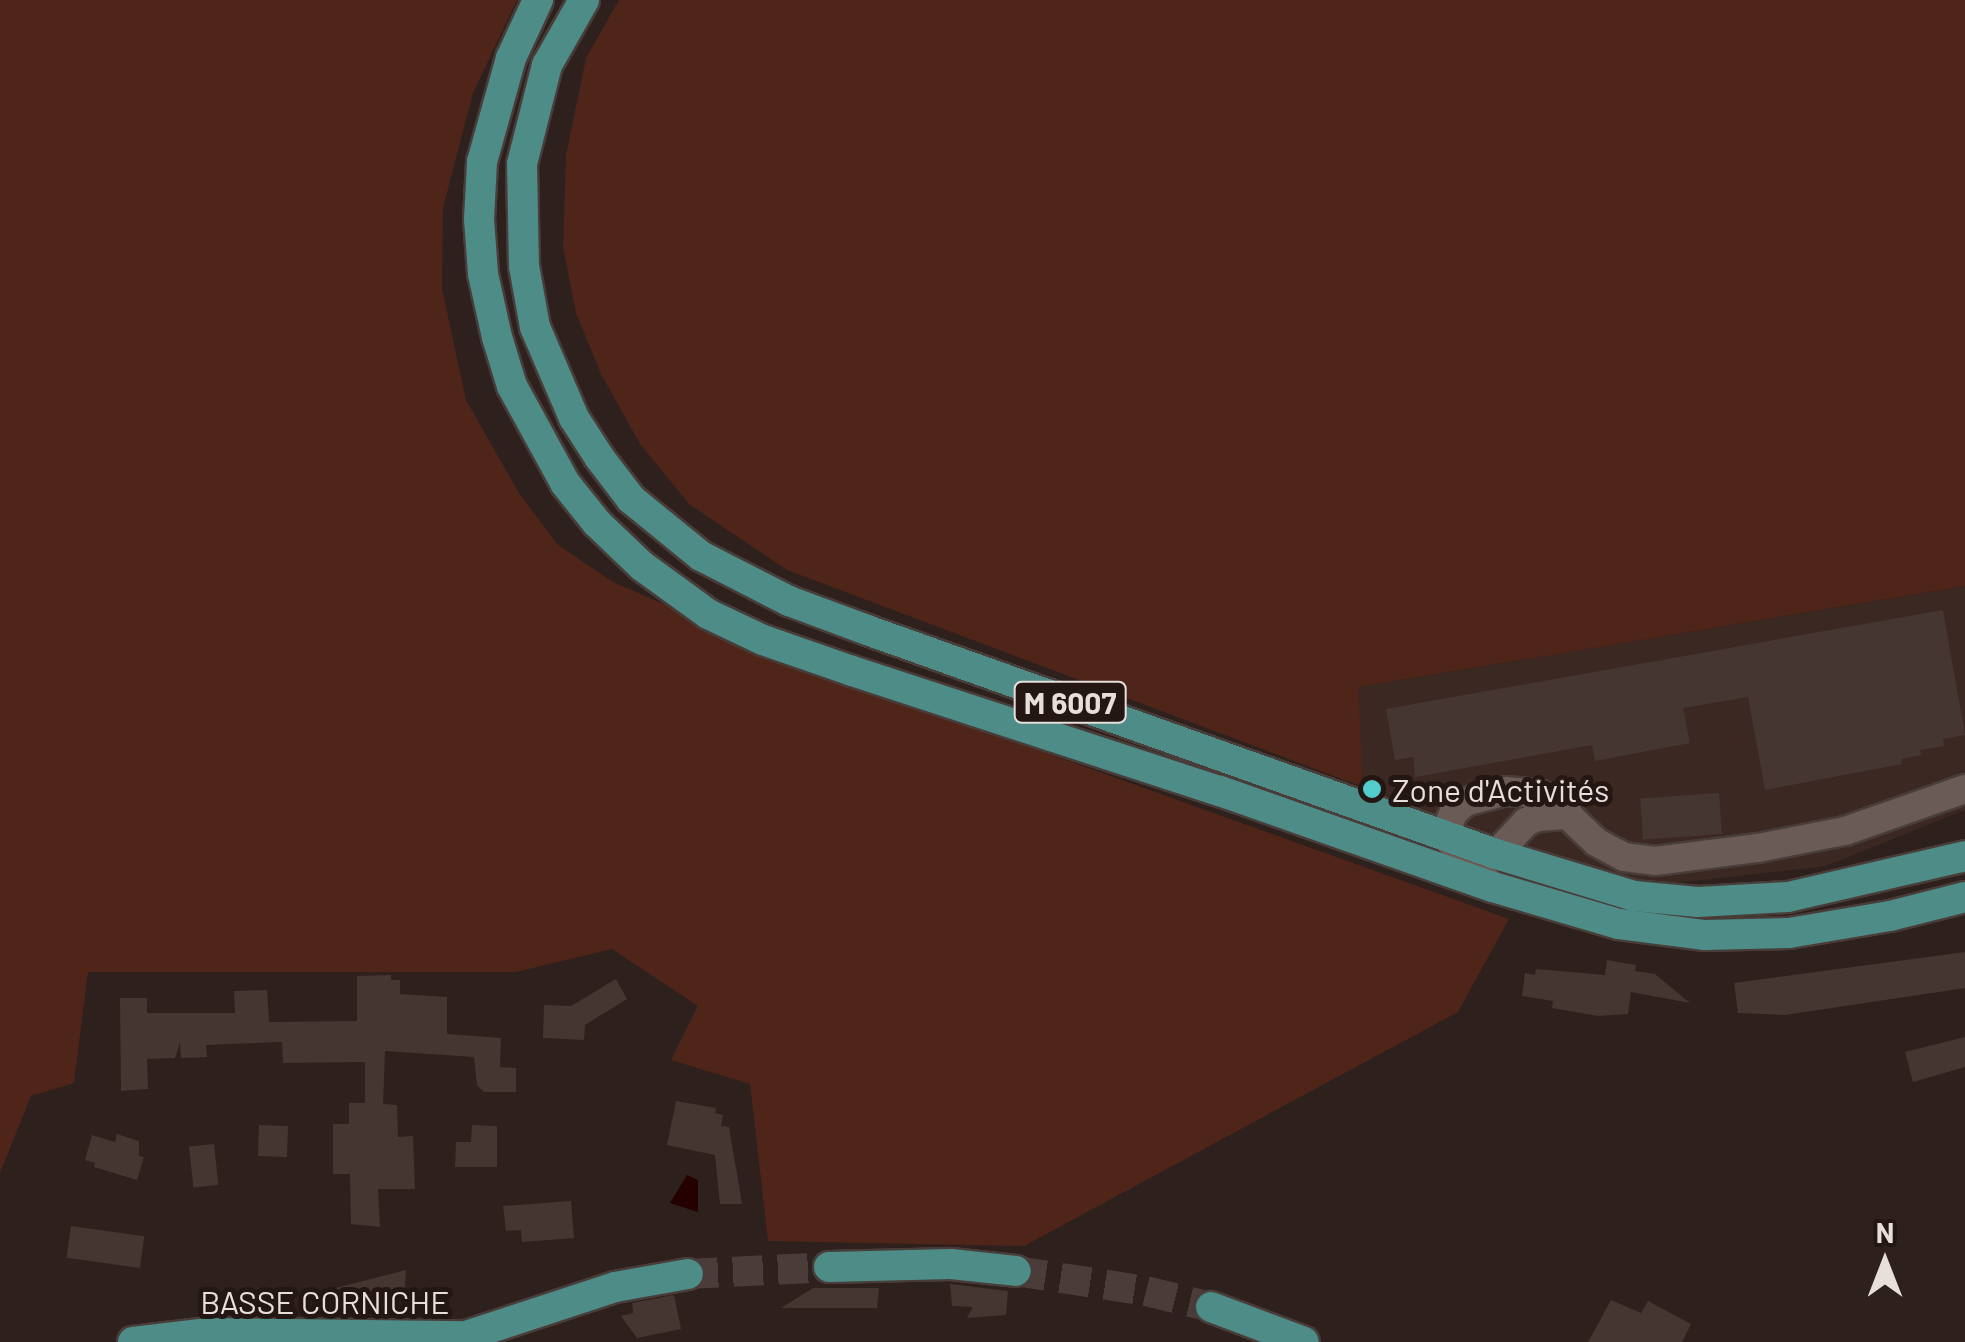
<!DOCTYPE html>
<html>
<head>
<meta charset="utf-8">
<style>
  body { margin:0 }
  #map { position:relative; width:1965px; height:1342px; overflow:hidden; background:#2e201c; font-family:Barlow,sans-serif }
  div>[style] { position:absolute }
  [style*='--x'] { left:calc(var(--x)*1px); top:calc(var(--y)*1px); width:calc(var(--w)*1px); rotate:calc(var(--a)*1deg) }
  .built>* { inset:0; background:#3c2822 }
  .green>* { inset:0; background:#4e2518 }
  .water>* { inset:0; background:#250000 }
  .building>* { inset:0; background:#453632; transform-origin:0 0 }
  .major-tunnel>* { height:30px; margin-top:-15px; transform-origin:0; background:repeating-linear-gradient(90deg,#4a3c39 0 30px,transparent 0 45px) }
  .roads { filter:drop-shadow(2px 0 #483d39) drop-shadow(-2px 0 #483d39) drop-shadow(0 2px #483d39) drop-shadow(0 -2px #483d39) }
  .minor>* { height:28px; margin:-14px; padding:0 14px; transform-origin:14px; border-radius:14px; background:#6b5b56 }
  .major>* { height:30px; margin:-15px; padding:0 15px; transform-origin:15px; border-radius:15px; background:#4e8c88 }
  .dots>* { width:28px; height:28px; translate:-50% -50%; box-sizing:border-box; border:5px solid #241713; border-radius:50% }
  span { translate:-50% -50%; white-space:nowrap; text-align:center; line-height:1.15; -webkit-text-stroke:10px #241713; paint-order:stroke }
  .shield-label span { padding:2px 8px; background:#241713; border:2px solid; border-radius:8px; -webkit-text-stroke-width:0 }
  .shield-label { font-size:30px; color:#e8dedb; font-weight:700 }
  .poi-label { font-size:32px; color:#e8dedb }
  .left { translate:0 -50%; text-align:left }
  .street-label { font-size:32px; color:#e8dedb }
  .north { position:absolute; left:1835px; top:1212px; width:100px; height:100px; -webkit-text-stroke:8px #241713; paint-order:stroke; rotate:0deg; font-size:28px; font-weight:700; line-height:40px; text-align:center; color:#e8dedb }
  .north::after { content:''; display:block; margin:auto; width:35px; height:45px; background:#e8dedb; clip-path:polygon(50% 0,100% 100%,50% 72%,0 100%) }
</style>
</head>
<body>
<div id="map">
  <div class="built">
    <div style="clip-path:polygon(1965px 586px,1965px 810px,1826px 866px,1633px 888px,1363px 787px,1357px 687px)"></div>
  </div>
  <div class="green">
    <div style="clip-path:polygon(0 0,517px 0,473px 93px,443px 208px,442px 288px,466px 400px,519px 493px,558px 545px,613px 582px,810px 668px,1509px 919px,1458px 1012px,1024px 1246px,768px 1241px,750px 1084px,671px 1060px,698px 1006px,612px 949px,516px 972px,88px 972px,74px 1083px,31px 1096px,0 1173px)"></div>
    <div style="clip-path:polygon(619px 0,1965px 0,1965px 586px,1358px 687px,1363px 787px,787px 570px,689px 504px,640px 444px,601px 374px,576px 313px,563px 247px,566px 155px,586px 58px)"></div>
  </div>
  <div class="water">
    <div style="clip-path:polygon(687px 1175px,698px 1180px,698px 1212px,670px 1203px)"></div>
  </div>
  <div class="building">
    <div style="clip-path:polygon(1943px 610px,1965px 735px,1943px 739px,1944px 746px,1920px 750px,1921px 755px,1901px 759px,1902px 764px,1765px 790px,1748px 697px,1683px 708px,1690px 743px,1595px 761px,1592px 745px,1415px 777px,1413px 757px,1395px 760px,1386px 709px)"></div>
    <div style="left:1719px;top:793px;width:41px;height:79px;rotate:86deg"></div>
    <div style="clip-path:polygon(1965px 952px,1965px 988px,1785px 1015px,1738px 1013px,1734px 983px)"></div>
    <div style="clip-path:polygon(1607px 960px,1636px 965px,1635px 971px,1655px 974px,1690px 1003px,1631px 992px,1628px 1014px,1598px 1016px,1552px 1008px,1553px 1001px,1522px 996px,1525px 973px,1535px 975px,1536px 969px,1605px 975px)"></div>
    <div style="clip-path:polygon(391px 975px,391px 980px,400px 980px,400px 994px,447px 997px,447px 1034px,501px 1038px,500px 1067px,516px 1068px,516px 1092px,484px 1092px,477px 1085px,474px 1057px,385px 1051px,383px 1104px,397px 1105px,398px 1137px,413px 1136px,415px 1189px,378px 1189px,380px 1227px,351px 1224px,350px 1174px,333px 1174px,333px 1124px,349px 1124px,349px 1103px,365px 1103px,365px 1062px,283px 1063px,282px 1042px,206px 1045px,207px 1057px,181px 1058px,180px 1042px,175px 1058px,147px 1059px,148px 1089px,121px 1091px,120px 998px,147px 998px,147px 1013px,235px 1013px,234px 991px,267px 990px,269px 1022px,357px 1021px,357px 976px)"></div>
    <div style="clip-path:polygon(616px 979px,627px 999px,585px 1025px,584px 1040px,543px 1038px,544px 1005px,571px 1006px)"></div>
    <div style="clip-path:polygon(1965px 1037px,1965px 1067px,1913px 1082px,1905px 1052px)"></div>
    <div style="clip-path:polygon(676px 1101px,716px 1108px,715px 1113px,723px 1115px,721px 1126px,729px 1127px,742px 1204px,720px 1204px,715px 1155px,667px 1145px)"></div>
    <div style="clip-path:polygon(472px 1125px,497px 1126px,497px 1167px,455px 1167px,456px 1142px,471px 1142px)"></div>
    <div style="left:288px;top:1126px;width:31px;height:29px;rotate:92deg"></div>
    <div style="clip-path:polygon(117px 1134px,139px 1141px,139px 1156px,144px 1157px,137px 1180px,94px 1167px,95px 1163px,85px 1160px,92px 1135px,115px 1142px)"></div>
    <div style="left:214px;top:1144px;width:41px;height:25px;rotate:84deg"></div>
    <div style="clip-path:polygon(571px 1201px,574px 1238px,522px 1242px,521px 1230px,506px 1231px,503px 1206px)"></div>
    <div style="left:71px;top:1226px;width:74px;height:32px;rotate:8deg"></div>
    <div style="clip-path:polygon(406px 1270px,404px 1298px,390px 1297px,389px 1316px,340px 1313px,341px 1294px,332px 1294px,332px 1289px)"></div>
    <div style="clip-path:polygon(950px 1284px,1008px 1291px,1006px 1315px,967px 1318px,973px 1307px,952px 1306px)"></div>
    <div style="clip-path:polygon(813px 1288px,879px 1288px,877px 1308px,781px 1308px)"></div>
    <div style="clip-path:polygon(674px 1295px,681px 1329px,637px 1338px,621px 1316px,633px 1313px,632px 1303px)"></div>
    <div style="clip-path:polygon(1611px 1300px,1641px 1313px,1648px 1301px,1691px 1324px,1682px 1342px,1588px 1342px)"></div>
  </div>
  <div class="major-tunnel">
    <div style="--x:1016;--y:1271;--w:132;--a:8.7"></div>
    <div style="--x:1146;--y:1291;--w:67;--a:13.8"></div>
    <div style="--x:688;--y:1274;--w:141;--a:-2.8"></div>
  </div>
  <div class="roads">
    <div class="minor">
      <div style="--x:1476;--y:856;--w:20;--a:-6"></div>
      <div style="--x:1496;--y:854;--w:44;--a:-46.8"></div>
      <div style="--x:1526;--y:822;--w:13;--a:-23"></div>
      <div style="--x:1538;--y:817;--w:31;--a:-4"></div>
      <div style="--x:1491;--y:885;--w:69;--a:-133.2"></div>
      <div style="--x:1444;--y:835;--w:25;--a:-67"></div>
      <div style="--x:1454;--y:812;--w:15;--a:-42"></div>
      <div style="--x:1465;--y:802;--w:42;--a:-15"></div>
      <div style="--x:1506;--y:791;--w:33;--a:5"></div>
      <div style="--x:1539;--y:794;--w:16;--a:27"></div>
      <div style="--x:1553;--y:801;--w:59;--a:43.6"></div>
      <div style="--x:1596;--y:842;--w:32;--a:28"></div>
      <div style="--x:1624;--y:857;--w:31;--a:7"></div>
      <div style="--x:1655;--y:861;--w:104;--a:-7.2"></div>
      <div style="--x:1758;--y:848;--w:89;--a:-11.1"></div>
      <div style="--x:1845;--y:831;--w:127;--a:-19.3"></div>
    </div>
    <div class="major">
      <div style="--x:538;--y:0;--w:64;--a:115"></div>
      <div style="--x:511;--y:58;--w:108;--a:105.6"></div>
      <div style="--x:482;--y:162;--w:57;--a:93"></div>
      <div style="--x:479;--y:219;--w:55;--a:85.8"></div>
      <div style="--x:483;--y:274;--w:65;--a:77.5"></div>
      <div style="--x:497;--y:337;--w:51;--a:73"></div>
      <div style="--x:512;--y:386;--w:111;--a:61.3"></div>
      <div style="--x:565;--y:483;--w:51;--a:51.3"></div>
      <div style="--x:597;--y:523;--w:62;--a:43.7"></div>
      <div style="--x:642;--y:566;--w:82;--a:36"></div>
      <div style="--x:708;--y:614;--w:61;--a:25.3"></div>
      <div style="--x:763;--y:640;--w:94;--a:19.2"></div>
      <div style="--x:852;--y:671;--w:387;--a:18.1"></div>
      <div style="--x:1220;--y:791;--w:289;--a:19.4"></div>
      <div style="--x:1493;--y:887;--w:131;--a:16.4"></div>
      <div style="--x:1619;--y:924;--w:87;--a:7.3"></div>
      <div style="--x:1705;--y:935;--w:84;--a:-1.4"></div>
      <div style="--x:1789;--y:933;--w:102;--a:-9.6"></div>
      <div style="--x:1890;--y:916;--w:77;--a:-14.2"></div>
      <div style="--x:584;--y:0;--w:75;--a:119.6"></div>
      <div style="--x:547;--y:65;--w:102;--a:104.2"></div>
      <div style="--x:522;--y:164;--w:102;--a:88.9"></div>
      <div style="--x:524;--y:266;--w:62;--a:79.8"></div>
      <div style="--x:535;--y:327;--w:99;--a:66.8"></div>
      <div style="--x:574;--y:418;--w:46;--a:57.3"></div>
      <div style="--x:599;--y:457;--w:53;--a:52.7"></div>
      <div style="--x:631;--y:499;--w:90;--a:39.2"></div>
      <div style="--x:701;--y:556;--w:99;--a:27.1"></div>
      <div style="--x:789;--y:601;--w:83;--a:20.4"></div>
      <div style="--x:867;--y:630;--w:668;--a:19.6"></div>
      <div style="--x:1496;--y:854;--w:144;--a:16.9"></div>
      <div style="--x:1634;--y:896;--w:64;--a:5.4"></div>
      <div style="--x:1698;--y:902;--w:90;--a:-3.2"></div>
      <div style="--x:1788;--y:897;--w:182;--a:-13"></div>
      <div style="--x:829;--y:1267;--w:122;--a:-1.4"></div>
      <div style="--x:951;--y:1264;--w:65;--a:6.1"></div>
      <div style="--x:1211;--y:1307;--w:99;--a:20.6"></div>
      <div style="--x:133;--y:1342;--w:76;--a:-6.8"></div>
      <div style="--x:208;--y:1333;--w:258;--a:0.7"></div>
      <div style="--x:466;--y:1336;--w:157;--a:-18.2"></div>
      <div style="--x:615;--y:1287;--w:74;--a:-10.1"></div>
    </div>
  </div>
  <div class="dots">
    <div style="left:1372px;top:789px;background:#53cdcb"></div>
  </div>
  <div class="shield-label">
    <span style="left:1070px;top:702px">M 6007</span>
  </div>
  <div class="poi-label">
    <span class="left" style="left:1392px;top:789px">Zone d'Activités</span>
  </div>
  <div class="street-label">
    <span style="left:325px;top:1301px">BASSE CORNICHE</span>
  </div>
  <div class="north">N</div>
</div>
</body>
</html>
